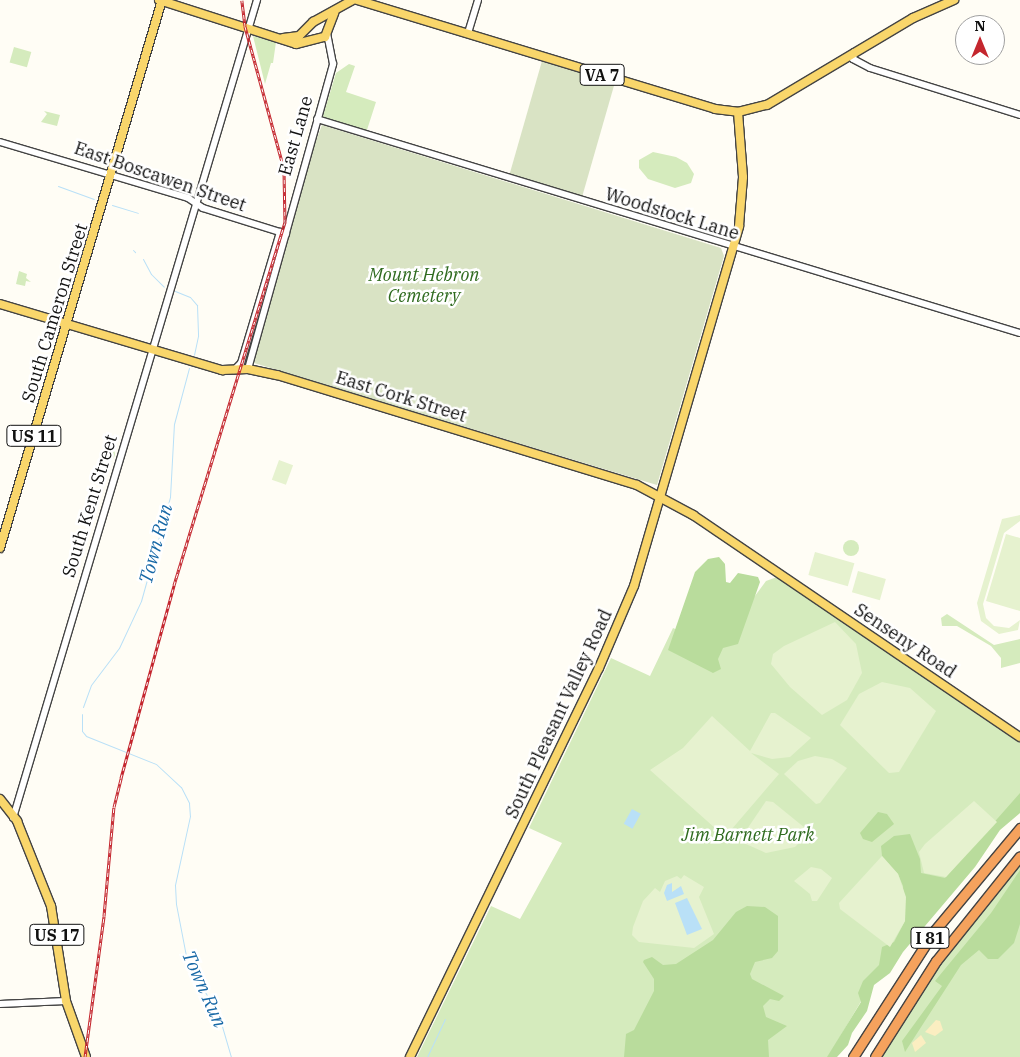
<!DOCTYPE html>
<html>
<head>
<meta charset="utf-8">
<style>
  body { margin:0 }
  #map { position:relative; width:1020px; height:1057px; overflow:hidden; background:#fffdf5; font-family:"IBM Plex Serif",serif }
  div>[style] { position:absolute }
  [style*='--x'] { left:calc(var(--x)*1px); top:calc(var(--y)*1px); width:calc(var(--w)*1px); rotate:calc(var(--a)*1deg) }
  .green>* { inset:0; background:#d5ebbd; transform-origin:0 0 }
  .round { border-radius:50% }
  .forest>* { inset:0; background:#b9dc9c }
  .sand>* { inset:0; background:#fbeec1 }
  .cemetery>* { inset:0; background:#d9e3c4; transform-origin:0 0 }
  .pitch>* { inset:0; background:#e6f2cf; transform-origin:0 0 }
  .water>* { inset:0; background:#b9e0f7; transform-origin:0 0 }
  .stream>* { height:1px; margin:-0.5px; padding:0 0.5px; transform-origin:0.5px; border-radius:0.5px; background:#b9e0f7 }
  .roads { filter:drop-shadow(1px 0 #444) drop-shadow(-1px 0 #444) drop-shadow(0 1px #444) drop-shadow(0 -1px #444) }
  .minor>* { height:6px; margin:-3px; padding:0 3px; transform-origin:3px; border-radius:3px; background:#fff }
  .major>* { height:8px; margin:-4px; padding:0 4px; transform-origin:4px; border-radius:4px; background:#f9d66b }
  .highway>* { height:9px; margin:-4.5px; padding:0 4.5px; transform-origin:4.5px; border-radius:4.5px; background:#f5a25d }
  .rail>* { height:3px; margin-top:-1.5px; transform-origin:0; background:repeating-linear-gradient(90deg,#fff 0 4px,#c4262e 0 8px); box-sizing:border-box; border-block:1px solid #c4262e }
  span { translate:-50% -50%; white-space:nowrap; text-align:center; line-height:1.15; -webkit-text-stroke:5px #fff; paint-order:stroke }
  .shield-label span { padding:1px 4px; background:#fff; border:1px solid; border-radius:4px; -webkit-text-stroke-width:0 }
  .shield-label { font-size:16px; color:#111; font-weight:700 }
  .street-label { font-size:18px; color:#111 }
  .park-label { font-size:18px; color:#2f6b1f; font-style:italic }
  .water-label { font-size:19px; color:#1768a6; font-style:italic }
  .north { position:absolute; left:955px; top:15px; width:50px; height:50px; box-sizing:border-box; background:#fff; border:1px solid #a0a0a0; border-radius:50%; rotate:0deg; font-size:14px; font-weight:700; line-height:20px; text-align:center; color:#111 }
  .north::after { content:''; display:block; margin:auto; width:18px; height:22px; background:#c4262e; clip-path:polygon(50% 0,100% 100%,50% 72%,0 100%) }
</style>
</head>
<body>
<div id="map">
  <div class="green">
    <div style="clip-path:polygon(253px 36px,276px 42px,273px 63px,271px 63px,265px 84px)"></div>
    <div style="left:14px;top:47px;width:18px;height:16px;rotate:16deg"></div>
    <div style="clip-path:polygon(349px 64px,355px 66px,346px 92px,376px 102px,366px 133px,326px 120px,323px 116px,336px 73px)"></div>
    <div style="clip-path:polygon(44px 111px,60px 115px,57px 126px,41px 122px,47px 114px)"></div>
    <div style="clip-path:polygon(653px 152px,676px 157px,687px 163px,694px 174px,691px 183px,675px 188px,648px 179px,639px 168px,639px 160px)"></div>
    <div style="clip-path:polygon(19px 271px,27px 274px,26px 278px,31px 282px,26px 281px,25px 286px,16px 284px)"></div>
    <div class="round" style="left:103px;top:448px;width:12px;height:12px"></div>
    <div class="round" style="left:843px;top:540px;width:16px;height:16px"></div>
    <div style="clip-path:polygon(777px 577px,1020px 743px,1020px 794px,863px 998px,828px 1057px,417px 1057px,491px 906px,520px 919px,562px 843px,529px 828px,611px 658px,650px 676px,673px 628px,717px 647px,766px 581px)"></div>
    <div style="clip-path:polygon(947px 614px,994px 645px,1020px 639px,1020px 663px,1001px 668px,1001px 658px,991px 646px,957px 626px,942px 626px,941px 618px)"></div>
    <div style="clip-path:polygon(1020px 857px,1020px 1057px,876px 1057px,917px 988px,971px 926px)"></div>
  </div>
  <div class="forest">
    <div style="clip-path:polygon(719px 557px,725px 564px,726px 582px,730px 583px,738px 573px,758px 577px,760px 582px,738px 644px,723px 648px,718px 659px,721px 669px,713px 673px,668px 650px,695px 572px,708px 559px)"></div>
    <div style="clip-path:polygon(1020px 793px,1020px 813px,1000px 830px,975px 867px,903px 952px,890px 973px,874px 985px,867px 1011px,852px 1033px,848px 1045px,837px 1057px,827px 1057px,861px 1002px,858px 993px,863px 981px,879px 965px,882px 947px,894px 942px,905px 921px,903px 886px,898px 874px,882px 856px,881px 846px,894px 836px,910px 834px,920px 859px,921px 873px,945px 878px)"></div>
    <div style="clip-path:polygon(878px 812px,887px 814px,894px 824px,872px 842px,863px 839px,860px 833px)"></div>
    <div style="clip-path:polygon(1020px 870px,1020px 924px,1014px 943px,998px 959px,988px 959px,979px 950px,961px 965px,905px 1052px,902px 1041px,942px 986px,935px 981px,991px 913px)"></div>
    <div style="clip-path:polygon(747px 906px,765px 907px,778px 916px,778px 951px,772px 958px,755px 962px,750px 974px,752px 979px,784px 996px,779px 1001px,770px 999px,763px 1006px,766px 1017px,787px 1026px,768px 1040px,769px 1057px,624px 1057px,626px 1034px,634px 1030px,654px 991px,654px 979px,643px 962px,644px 960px,652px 957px,663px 965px,676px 964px,713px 940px,736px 912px)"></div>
  </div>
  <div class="sand">
    <div style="clip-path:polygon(936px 1020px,940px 1021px,943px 1030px,935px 1036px,925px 1032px)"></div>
    <div style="clip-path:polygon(921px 1035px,926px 1043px,915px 1052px,912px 1043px)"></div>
  </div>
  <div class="cemetery">
    <div style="left:542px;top:61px;width:76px;height:119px;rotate:16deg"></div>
    <div style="clip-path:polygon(322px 125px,721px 248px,724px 256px,657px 485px,254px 363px,252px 359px,309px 159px)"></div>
  </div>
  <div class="pitch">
    <div style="left:279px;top:460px;width:15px;height:21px;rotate:20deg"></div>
    <div style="clip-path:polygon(1020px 515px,1020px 521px,1004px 533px,983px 604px,986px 618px,994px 626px,1009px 628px,1020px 620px,1018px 630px,999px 634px,981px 621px,977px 603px,1002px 519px)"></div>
    <div style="clip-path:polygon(1006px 534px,1020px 538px,1020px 611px,986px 601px)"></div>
    <div style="left:815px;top:552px;width:41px;height:24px;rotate:16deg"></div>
    <div style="left:858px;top:571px;width:29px;height:22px;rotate:16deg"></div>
    <div style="clip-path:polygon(835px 622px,856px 644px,862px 673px,847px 700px,822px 715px,790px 687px,771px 664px,773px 654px,784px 646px)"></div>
    <div style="clip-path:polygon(882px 682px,910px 688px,936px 711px,899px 772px,889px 773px,840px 725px,859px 694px)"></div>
    <div style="clip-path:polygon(771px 713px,775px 713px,811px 738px,790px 757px,772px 759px,751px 753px,779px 774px,725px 837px,650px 770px,683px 748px,712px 716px,750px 751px)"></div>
    <div style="clip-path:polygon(815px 756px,832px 759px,847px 768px,820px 803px,816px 804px,784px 774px,798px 761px)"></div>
    <div style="clip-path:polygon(766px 801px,773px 802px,810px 832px,795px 847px,766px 853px,739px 841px)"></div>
    <div style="clip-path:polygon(974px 801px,997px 822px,946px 877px,924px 873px,919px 852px,925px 844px)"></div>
    <div style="clip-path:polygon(882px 856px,898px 874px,906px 897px,905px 921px,890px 947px,840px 909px,839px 903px)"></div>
    <div style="clip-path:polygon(811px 867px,821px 869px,832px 878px,817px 901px,812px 901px,810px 894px,794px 881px)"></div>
    <div style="clip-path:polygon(684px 875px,704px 887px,699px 897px,714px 934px,694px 948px,639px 942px,632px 935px,633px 927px,643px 901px,655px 888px,660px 892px,665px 881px,677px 876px,681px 879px)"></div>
  </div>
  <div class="water">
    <div style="left:632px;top:809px;width:10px;height:17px;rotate:29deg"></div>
    <div style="clip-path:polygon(672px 883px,672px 892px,681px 886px,684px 894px,667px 901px,664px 893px,667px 885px)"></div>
    <div style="clip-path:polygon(687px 898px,702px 929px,687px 935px,675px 903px)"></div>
  </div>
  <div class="stream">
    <div style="--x:58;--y:186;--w:38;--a:20"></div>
    <div style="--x:112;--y:205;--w:27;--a:17"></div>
    <div style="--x:133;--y:250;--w:3;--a:45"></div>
    <div style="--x:143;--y:259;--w:17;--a:62"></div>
    <div style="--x:151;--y:274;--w:18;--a:45"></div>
    <div style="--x:175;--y:291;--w:16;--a:22"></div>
    <div style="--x:190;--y:297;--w:11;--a:49"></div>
    <div style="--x:197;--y:305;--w:31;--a:88"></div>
    <div style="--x:198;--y:336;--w:19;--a:102"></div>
    <div style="--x:83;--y:707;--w:23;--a:-70"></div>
    <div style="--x:91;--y:685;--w:46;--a:-52.9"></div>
    <div style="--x:119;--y:648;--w:52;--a:-64.9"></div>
    <div style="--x:141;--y:601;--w:108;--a:-74.4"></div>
    <div style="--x:170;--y:497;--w:73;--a:-86.9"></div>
    <div style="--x:174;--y:424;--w:58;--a:-75"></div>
    <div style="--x:82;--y:714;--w:17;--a:90"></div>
    <div style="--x:82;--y:731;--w:6;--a:51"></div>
    <div style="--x:86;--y:736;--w:75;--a:21.8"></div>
    <div style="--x:156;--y:764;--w:34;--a:43"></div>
    <div style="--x:181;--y:787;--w:18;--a:63"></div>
    <div style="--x:189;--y:803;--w:13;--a:86"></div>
    <div style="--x:190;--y:816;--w:71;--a:102.3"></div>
    <div style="--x:175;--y:885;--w:19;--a:87"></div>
    <div style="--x:176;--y:904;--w:58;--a:79.1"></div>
    <div style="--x:187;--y:961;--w:64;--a:59.8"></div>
    <div style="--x:219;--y:1016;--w:43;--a:73.7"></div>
    <div style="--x:427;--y:1057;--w:42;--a:-64.7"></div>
  </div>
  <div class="roads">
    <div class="minor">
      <div style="--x:468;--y:33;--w:34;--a:-73"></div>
      <div style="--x:854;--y:52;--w:7;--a:98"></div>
      <div style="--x:853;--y:59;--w:19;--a:28"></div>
      <div style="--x:870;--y:68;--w:157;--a:17.4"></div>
      <div style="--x:317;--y:119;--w:735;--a:16.93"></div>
      <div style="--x:0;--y:142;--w:196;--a:16.6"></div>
      <div style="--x:188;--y:198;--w:18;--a:34"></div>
      <div style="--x:203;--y:208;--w:87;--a:17.4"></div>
      <div style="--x:248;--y:369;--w:317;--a:-74.4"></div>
      <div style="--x:333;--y:64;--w:33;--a:-101"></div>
      <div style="--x:234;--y:370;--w:10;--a:-45"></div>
      <div style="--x:241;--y:363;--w:137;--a:-73.4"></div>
      <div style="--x:13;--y:818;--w:854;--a:-73.39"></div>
      <div style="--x:0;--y:1004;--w:66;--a:-2.6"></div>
    </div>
    <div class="major">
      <div style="--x:159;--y:0;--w:144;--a:17.8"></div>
      <div style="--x:296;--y:44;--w:30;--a:-14"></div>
      <div style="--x:325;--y:37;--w:26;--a:-69"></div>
      <div style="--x:357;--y:0;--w:374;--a:16.9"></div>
      <div style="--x:715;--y:109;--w:23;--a:7"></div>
      <div style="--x:738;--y:112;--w:30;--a:-14"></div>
      <div style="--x:767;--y:105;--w:170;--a:-30.8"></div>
      <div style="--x:913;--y:18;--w:45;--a:-23.7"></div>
      <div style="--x:283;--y:38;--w:16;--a:-7"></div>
      <div style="--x:299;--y:36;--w:20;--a:-45"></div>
      <div style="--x:313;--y:22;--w:46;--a:-28.8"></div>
      <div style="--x:0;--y:304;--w:232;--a:16.6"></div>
      <div style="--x:222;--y:370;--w:26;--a:-2"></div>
      <div style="--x:248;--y:369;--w:30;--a:12"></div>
      <div style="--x:277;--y:375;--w:376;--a:17"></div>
      <div style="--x:637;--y:485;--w:64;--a:28.2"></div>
      <div style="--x:693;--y:515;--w:395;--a:34.2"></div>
      <div style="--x:0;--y:548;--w:571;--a:-73.53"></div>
      <div style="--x:0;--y:799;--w:28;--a:52"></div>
      <div style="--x:17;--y:821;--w:92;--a:68.2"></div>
      <div style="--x:51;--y:906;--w:96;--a:81"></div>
      <div style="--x:66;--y:1001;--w:59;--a:70.3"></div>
      <div style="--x:410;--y:1057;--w:432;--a:-64.1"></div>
      <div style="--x:599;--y:668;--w:89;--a:-66.9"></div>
      <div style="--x:634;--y:586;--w:375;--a:-73.7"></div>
      <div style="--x:739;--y:226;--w:49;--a:-85.3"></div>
      <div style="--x:743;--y:177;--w:65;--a:-94.4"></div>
    </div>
    <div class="highway">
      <div style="--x:853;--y:1057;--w:151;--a:-57.2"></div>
      <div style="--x:935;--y:930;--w:133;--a:-50.2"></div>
      <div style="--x:875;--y:1057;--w:114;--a:-57.6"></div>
      <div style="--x:936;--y:961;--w:134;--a:-51.3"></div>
    </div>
  </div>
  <div class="rail">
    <div style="--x:85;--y:1057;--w:142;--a:-82.3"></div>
    <div style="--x:104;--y:916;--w:109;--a:-84.8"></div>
    <div style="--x:114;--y:807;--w:30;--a:-76"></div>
    <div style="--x:121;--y:778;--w:200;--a:-74.6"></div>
    <div style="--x:174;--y:585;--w:379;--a:-73"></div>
    <div style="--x:285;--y:223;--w:54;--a:-91.1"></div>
    <div style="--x:284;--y:169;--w:148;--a:-105.3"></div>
    <div style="--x:245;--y:26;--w:26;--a:-97"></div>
  </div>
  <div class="shield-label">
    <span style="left:602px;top:75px">VA 7</span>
    <span style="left:34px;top:436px">US 11</span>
    <span style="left:57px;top:935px">US 17</span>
    <span style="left:930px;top:938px">I 81</span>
  </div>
  <div class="street-label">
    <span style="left:296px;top:136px;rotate:-74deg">East Lane</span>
    <span style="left:160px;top:177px;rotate:19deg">East Boscawen Street</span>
    <span style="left:672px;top:214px;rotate:17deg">Woodstock Lane</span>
    <span style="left:55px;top:313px;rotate:-73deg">South Cameron Street</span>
    <span style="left:401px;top:397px;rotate:17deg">East Cork Street</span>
    <span style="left:90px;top:506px;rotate:-73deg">South Kent Street</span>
    <span style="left:905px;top:641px;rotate:34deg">Senseny Road</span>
    <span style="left:559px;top:714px;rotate:-65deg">South Pleasant Valley Road</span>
  </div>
  <div class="park-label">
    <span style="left:424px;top:286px">Mount Hebron<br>Cemetery</span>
    <span style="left:748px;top:835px">Jim Barnett Park</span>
  </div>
  <div class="water-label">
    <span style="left:156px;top:544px;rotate:-75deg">Town Run</span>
    <span style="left:204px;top:989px;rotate:66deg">Town Run</span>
  </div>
  <div class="north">N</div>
</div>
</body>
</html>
